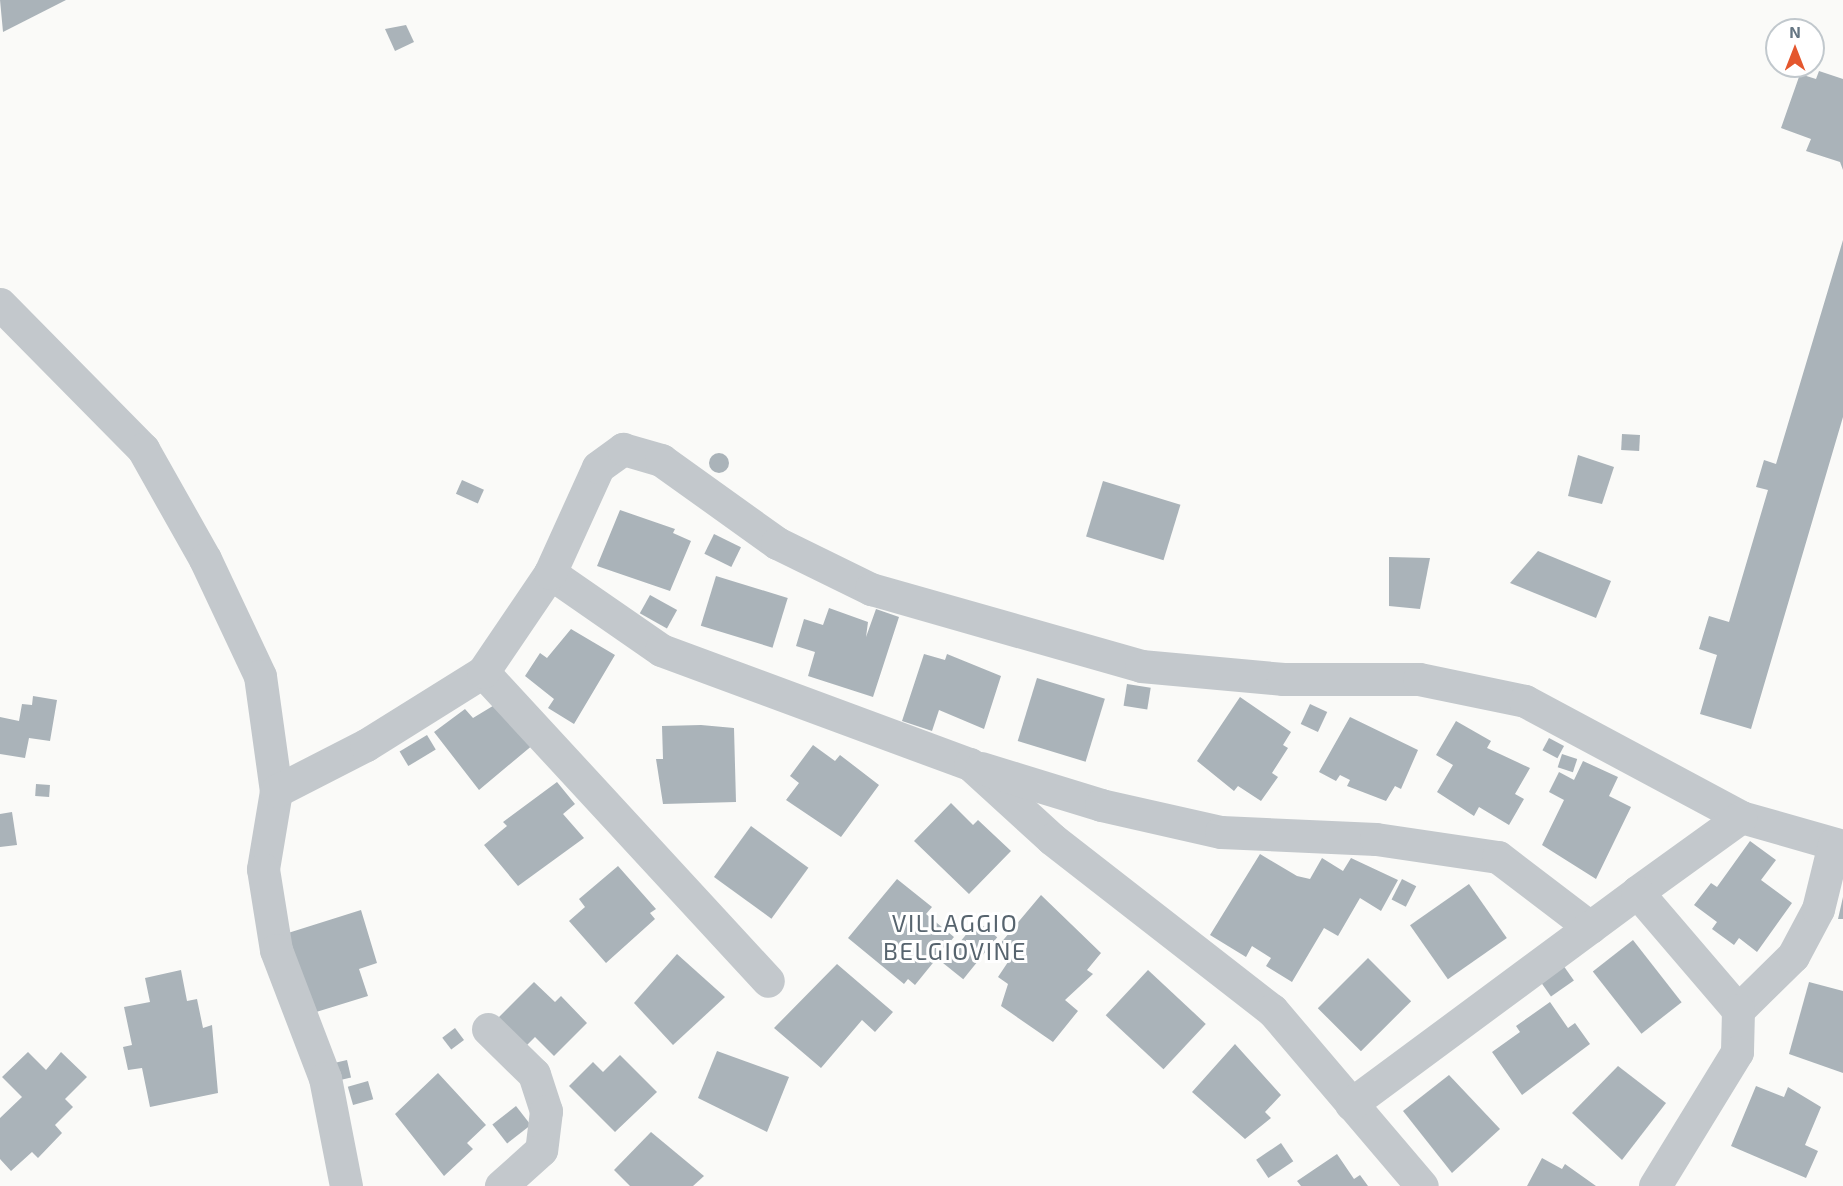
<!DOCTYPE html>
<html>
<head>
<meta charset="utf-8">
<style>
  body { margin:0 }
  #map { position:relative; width:1843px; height:1186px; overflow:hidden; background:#fafaf8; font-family:"Exo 2",sans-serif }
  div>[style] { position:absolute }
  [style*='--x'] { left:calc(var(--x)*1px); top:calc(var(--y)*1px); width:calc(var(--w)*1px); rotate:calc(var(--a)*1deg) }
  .building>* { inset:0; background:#aab3b9; transform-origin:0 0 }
  .round { border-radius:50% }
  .minor>* { height:33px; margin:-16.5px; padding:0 16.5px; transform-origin:16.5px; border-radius:16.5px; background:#c3c8cc }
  span { translate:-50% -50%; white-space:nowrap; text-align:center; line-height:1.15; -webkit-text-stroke:6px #fff; paint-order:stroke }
  .quarter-label { font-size:24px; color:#57646e; letter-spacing:1.5px }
  .north { position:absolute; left:1765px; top:18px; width:60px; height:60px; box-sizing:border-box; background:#fff; border:2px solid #c1c8cd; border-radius:50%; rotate:0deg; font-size:16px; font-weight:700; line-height:24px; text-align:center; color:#657683 }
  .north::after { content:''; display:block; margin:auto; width:21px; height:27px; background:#e4572e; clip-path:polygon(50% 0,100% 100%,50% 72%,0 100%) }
</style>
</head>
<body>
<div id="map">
  <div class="building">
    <div style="clip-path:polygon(0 0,66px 0,3px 32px)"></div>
    <div style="clip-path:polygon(406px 25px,414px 42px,395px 51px,385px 29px)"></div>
    <div style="clip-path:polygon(1819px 71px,1843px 79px,1843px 170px,1840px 162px,1806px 151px,1811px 139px,1781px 128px,1800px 74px,1816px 79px)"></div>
    <div style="clip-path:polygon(1843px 240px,1843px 417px,1751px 729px,1700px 714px,1717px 655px,1699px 649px,1709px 616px,1729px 622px,1768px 490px,1756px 487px,1764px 460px,1776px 464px)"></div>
    <div style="left:1622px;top:434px;width:18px;height:16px;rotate:3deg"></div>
    <div class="round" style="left:709px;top:453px;width:20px;height:20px"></div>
    <div style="clip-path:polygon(1578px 455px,1614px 467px,1602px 504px,1568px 496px)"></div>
    <div style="left:462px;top:480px;width:24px;height:15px;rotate:24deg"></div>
    <div style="left:1103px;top:481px;width:81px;height:58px;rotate:17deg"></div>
    <div style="clip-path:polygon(620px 510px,675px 529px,673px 533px,691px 541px,670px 591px,597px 566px)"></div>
    <div style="left:714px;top:534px;width:30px;height:22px;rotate:26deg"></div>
    <div style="clip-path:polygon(1538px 551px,1611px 581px,1596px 618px,1510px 583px)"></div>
    <div style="clip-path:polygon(1389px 557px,1430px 558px,1420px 609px,1389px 606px)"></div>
    <div style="left:716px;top:576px;width:75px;height:52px;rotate:17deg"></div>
    <div style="left:650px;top:595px;width:31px;height:21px;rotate:29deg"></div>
    <div style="clip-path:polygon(829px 608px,868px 622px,866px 637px,876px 609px,899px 617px,873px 697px,808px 676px,815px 652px,796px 646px,804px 619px,823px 625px)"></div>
    <div style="clip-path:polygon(571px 629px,615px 655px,574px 724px,548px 708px,554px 699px,525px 676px,540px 653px,547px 658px)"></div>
    <div style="clip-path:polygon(924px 654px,945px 660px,947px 654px,1001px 676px,984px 729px,939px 710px,932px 731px,902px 721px)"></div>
    <div style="left:1037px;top:678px;width:71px;height:66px;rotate:17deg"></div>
    <div style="left:1127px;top:684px;width:24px;height:22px;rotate:9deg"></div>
    <div style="clip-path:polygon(33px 696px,57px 700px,50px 741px,29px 738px,25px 758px,0 754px,0 717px,19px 721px,22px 704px,32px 705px)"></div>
    <div style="clip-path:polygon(1240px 697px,1291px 732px,1283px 745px,1288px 748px,1272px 773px,1278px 777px,1261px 801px,1238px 786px,1234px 791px,1197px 761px)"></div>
    <div style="clip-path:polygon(506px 698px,540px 739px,479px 790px,434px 732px,465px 709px,473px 718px)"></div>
    <div style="left:1310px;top:704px;width:19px;height:22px;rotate:25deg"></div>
    <div style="clip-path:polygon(1350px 717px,1418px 750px,1401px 789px,1395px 786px,1386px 801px,1347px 786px,1350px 780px,1340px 775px,1336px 781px,1319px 772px)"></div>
    <div style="clip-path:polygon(1456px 721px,1491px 741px,1487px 748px,1530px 768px,1515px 794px,1524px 799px,1509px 825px,1479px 807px,1474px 816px,1437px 792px,1453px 765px,1436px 755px)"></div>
    <div style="clip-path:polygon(701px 725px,734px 728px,736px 802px,663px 804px,656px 759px,663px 759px,662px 726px)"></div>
    <div style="left:427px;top:735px;width:17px;height:32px;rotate:59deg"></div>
    <div style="left:1549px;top:738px;width:17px;height:14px;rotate:28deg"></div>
    <div style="clip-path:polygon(813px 745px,835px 761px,840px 755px,879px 785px,841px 837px,786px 800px,799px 783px,790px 776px)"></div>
    <div style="left:1562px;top:754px;width:16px;height:14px;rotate:18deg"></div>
    <div style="clip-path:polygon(1583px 761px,1618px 777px,1609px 796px,1631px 807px,1596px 879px,1542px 845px,1564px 800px,1549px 792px,1559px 772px,1574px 780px)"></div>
    <div style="clip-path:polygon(557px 782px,575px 804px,563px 814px,584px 838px,518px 886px,484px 845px,507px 826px,503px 822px)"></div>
    <div style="left:36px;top:784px;width:14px;height:12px;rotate:4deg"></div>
    <div style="clip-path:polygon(951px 803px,973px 825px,978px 820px,1011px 851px,969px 894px,914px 841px)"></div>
    <div style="clip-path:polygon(12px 812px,17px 845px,0 847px,0 814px)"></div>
    <div style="left:751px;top:826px;width:71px;height:63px;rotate:36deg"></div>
    <div style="clip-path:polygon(1750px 841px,1776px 860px,1761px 880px,1792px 903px,1757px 952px,1739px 938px,1734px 945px,1712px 929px,1717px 922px,1694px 905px,1711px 883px,1717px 887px)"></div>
    <div style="clip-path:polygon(1260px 854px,1297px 876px,1310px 879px,1322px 858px,1343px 871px,1351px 858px,1398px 880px,1381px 911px,1360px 898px,1338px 936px,1324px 928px,1292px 982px,1266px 966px,1271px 958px,1252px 946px,1246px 957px,1210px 935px)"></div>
    <div style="clip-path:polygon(618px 866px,656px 909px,650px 913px,655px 919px,606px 963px,569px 921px,585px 907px,579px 899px)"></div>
    <div style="clip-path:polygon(897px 879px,932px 907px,926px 914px,954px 937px,915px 985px,908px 979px,904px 984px,848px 938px)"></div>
    <div style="left:1402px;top:879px;width:16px;height:23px;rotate:27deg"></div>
    <div style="left:1469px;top:884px;width:66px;height:72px;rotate:55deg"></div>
    <div style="clip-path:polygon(1041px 895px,1101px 953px,1087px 970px,1093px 974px,1065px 1000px,1078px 1011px,1053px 1042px,1001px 1006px,1008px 984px,998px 977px,1012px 956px,999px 945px)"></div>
    <div style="clip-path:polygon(1843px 897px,1843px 919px,1838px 919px)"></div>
    <div style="clip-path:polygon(361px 910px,377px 963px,359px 969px,368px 996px,313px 1013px,288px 933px)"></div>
    <div style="left:977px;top:921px;width:26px;height:54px;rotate:39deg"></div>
    <div style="left:1633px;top:940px;width:79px;height:51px;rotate:52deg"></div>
    <div style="clip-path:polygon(677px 954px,725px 997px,673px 1045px,634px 1003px)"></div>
    <div style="left:1368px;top:958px;width:61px;height:71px;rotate:45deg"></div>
    <div style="clip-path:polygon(837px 964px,893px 1012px,875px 1032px,862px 1020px,821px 1068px,774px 1028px)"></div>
    <div style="left:1563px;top:965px;width:19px;height:28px;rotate:55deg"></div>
    <div style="clip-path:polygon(181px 970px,187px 1001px,197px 999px,203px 1028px,212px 1025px,218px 1093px,150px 1107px,142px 1068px,128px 1070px,123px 1047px,132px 1045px,124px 1007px,150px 1002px,145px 978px)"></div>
    <div style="left:1148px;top:970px;width:79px;height:62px;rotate:43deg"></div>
    <div style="clip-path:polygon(534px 982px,555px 1002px,561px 996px,587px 1023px,554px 1056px,535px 1037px,526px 1046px,498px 1018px)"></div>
    <div style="clip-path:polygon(1809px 982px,1843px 991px,1843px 1073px,1789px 1054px)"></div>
    <div style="clip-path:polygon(1550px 1002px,1568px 1028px,1575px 1023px,1590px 1044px,1522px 1095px,1492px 1052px,1520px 1032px,1516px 1026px)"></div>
    <div style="left:455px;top:1028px;width:15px;height:16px;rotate:53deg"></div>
    <div style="clip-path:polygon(1235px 1044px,1281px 1095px,1265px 1112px,1271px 1118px,1245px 1139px,1192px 1092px)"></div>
    <div style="clip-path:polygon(717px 1051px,789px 1077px,767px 1132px,698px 1098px)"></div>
    <div style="clip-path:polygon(28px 1052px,46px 1070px,61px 1052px,87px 1077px,65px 1099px,73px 1107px,55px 1125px,62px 1133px,38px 1158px,32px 1152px,11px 1171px,0 1159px,0 1118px,22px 1097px,2px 1077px)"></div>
    <div style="clip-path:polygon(620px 1055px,657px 1092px,615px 1132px,569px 1086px,593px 1062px,603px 1072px)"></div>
    <div style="left:347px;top:1060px;width:18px;height:12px;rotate:77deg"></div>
    <div style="clip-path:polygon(1618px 1066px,1666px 1103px,1622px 1160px,1572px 1113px)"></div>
    <div style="clip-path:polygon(438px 1073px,486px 1125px,467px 1143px,473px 1149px,444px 1176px,395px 1114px)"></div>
    <div style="clip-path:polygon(1449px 1075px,1500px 1129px,1452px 1173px,1403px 1111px)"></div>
    <div style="left:368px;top:1081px;width:19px;height:21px;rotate:74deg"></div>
    <div style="clip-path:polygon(1756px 1086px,1784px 1097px,1788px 1087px,1821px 1107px,1805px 1145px,1818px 1151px,1806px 1178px,1731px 1146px)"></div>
    <div style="left:516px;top:1106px;width:24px;height:30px;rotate:52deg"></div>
    <div style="clip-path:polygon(651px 1132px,704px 1176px,693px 1186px,630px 1186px,614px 1170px)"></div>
    <div style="left:1281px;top:1143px;width:22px;height:30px;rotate:56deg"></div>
    <div style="clip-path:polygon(1337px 1154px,1354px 1179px,1360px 1175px,1368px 1186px,1301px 1186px,1297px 1181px)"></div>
    <div style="clip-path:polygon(1542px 1158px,1562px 1169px,1565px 1164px,1596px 1186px,1527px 1186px)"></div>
  </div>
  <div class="minor">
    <div style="--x:0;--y:304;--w:204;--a:45.4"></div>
    <div style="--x:143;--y:449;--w:126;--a:60.6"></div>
    <div style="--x:205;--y:559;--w:129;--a:64.8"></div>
    <div style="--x:260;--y:676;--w:116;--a:82.1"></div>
    <div style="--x:276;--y:791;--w:79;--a:99.5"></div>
    <div style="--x:263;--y:869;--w:82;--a:80.9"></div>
    <div style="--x:276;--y:950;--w:137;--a:69.1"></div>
    <div style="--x:325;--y:1078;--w:110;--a:79"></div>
    <div style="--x:550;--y:573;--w:135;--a:34.7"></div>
    <div style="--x:661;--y:650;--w:329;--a:20.3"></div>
    <div style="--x:970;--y:764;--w:111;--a:42.4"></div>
    <div style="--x:1052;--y:839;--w:279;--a:37.9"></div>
    <div style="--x:1272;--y:1010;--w:231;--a:49.6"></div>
    <div style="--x:483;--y:672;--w:420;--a:47.3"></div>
    <div style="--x:981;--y:768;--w:126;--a:17.1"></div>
    <div style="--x:1101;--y:805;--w:123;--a:12.7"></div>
    <div style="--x:1221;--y:832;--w:155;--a:2.6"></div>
    <div style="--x:1376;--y:839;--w:123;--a:8.4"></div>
    <div style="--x:1498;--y:857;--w:116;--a:37.3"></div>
    <div style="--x:276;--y:791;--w:101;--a:-27.1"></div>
    <div style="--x:366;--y:745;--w:138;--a:-32"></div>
    <div style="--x:483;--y:672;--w:120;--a:-55.9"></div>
    <div style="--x:550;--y:573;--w:116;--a:-65.6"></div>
    <div style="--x:598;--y:467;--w:31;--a:-36"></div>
    <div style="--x:623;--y:449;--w:40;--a:16"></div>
    <div style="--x:661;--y:460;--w:143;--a:35.6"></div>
    <div style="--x:777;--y:543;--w:105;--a:26.1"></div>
    <div style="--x:871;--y:589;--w:281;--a:15.9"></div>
    <div style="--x:1141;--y:666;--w:143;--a:5.2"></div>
    <div style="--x:1283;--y:679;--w:136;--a:0"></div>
    <div style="--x:1419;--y:679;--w:108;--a:11.7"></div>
    <div style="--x:1525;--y:701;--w:245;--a:28.2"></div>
    <div style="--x:1741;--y:817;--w:106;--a:15.9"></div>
    <div style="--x:1637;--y:892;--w:128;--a:-35.8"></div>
    <div style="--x:1738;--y:1010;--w:77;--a:-44.5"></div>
    <div style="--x:1793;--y:956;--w:53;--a:-62"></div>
    <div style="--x:1818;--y:909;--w:67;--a:-76.2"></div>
    <div style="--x:488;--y:1029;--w:64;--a:44.4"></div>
    <div style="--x:534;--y:1074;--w:39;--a:72"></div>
    <div style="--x:546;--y:1111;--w:39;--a:97"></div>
    <div style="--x:541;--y:1150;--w:54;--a:138"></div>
    <div style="--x:1351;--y:1104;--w:356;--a:-36.5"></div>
    <div style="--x:1637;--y:892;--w:155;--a:49.4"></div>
    <div style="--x:1738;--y:1010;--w:42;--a:91.4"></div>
    <div style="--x:1737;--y:1052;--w:157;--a:121.5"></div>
  </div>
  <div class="quarter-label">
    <span style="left:955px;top:937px">VILLAGGIO<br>BELGIOVINE</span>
  </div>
  <div class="north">N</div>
</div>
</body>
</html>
